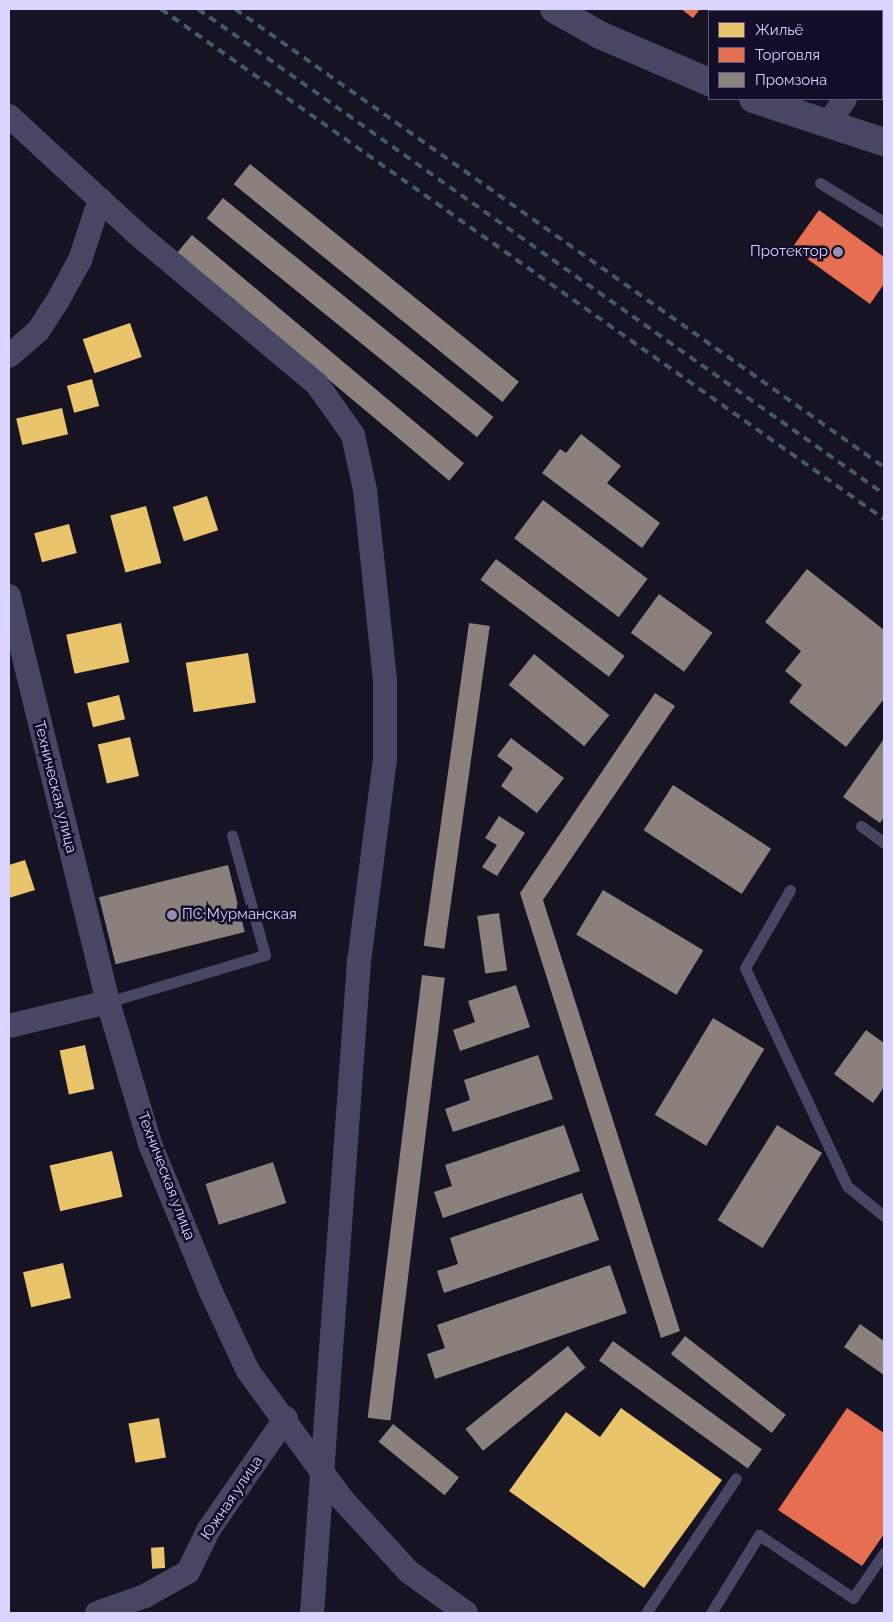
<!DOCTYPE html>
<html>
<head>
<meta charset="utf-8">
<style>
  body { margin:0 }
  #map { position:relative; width:893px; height:1622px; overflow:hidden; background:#161322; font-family:Raleway,sans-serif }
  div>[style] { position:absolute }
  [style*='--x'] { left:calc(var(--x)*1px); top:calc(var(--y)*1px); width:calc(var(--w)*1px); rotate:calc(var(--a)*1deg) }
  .homes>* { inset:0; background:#e9c46a; transform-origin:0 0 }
  .shops>* { inset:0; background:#e76f51 }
  .industry>* { inset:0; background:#8a817c; transform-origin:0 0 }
  .service>* { height:11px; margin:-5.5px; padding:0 5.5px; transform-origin:5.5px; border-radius:5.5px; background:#484763 }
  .minor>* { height:24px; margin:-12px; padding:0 12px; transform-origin:12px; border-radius:12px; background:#484763 }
  .tertiary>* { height:28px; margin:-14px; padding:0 14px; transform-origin:14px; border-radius:14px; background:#484763 }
  .rail>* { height:4px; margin-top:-2px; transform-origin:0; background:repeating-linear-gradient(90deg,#42586c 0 8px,transparent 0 14px) }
  .dots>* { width:14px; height:14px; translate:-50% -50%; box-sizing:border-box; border:2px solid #120d28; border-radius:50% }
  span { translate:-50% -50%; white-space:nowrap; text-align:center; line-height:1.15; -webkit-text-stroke:5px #120d28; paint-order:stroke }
  .poi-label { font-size:15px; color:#dad4ff }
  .right { translate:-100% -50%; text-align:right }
  .left { translate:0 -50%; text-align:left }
  .street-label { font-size:15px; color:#dad4ff }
  .frame { position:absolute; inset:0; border:10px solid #dad4ff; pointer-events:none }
  .legend { position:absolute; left:708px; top:10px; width:175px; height:90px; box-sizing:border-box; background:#120d28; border:1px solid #625d7e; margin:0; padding:6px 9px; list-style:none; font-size:15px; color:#dad4ff }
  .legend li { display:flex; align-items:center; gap:10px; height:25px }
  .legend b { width:25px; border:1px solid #625d7e }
</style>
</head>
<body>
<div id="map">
  <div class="homes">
    <div style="left:130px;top:323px;width:36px;height:50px;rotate:71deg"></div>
    <div style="left:92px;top:379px;width:28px;height:26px;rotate:75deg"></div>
    <div style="left:62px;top:408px;width:27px;height:47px;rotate:77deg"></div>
    <div style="left:207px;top:496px;width:36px;height:36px;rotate:72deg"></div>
    <div style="left:146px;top:506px;width:59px;height:37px;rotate:75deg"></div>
    <div style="left:69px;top:524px;width:30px;height:36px;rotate:75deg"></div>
    <div style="left:121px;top:623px;width:40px;height:56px;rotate:78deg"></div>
    <div style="left:248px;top:653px;width:50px;height:63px;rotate:81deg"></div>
    <div style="left:119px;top:695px;width:25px;height:33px;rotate:76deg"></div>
    <div style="left:130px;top:737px;width:40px;height:33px;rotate:77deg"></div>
    <div style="clip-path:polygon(25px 860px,35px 890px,9px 898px,9px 865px)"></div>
    <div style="left:85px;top:1045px;width:45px;height:26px;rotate:78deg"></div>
    <div style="left:112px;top:1151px;width:47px;height:64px;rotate:77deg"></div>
    <div style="left:63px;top:1263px;width:36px;height:41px;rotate:77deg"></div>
    <div style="clip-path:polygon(621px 1408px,722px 1480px,644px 1588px,509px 1491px,566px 1412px,600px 1437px)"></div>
    <div style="left:159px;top:1418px;width:40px;height:31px;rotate:80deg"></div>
    <div style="left:164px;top:1547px;width:21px;height:13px;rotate:87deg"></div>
  </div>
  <div class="shops">
    <div style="clip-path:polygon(681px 9px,700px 9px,693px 18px)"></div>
    <div style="clip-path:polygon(819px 210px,884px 257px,884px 284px,870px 304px,792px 248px)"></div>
    <div style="clip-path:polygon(847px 1408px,884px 1433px,884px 1534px,862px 1566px,778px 1510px)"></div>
  </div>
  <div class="industry">
    <div style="left:250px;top:164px;width:346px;height:26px;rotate:39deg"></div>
    <div style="left:223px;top:198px;width:348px;height:26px;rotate:39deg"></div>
    <div style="left:192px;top:235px;width:355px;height:23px;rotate:40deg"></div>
    <div style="clip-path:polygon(581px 434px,621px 466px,607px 483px,660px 523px,642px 548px,542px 473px,560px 449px,566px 453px)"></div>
    <div style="left:543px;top:500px;width:131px;height:48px;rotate:37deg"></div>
    <div style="left:496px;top:559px;width:161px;height:26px;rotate:37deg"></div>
    <div style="clip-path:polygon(807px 569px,884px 630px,884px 699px,846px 747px,789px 702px,802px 685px,785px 671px,801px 651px,765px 622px)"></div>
    <div style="left:659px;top:594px;width:66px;height:48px;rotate:36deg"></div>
    <div style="left:469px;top:623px;width:21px;height:326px;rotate:8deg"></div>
    <div style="left:534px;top:654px;width:97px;height:40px;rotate:39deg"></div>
    <div style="clip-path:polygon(655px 693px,675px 706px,543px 900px,680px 1331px,661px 1338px,520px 893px)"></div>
    <div style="clip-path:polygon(511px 738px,564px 778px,537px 813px,501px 786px,513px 768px,497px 756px)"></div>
    <div style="clip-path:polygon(884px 739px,884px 817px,880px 823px,843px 797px)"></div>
    <div style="left:673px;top:785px;width:117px;height:54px;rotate:33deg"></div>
    <div style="clip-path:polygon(499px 816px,525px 833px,497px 876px,482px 867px,497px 845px,485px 838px)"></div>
    <div style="left:228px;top:865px;width:69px;height:133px;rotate:76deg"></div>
    <div style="left:603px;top:890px;width:117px;height:52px;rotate:31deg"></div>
    <div style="left:499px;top:913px;width:58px;height:22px;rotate:82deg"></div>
    <div style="left:422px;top:975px;width:23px;height:446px;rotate:7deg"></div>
    <div style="clip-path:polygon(516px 985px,530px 1027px,460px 1051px,453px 1030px,475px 1022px,468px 1001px)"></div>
    <div style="left:713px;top:1018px;width:60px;height:113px;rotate:31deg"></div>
    <div style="clip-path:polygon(866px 1030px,884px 1043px,884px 1087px,873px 1103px,834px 1074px)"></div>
    <div style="clip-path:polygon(538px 1055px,553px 1099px,453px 1132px,445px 1109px,470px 1100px,464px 1080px)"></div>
    <div style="clip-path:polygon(564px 1125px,580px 1171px,443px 1218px,434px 1192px,452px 1186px,445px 1165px)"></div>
    <div style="left:777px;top:1125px;width:53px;height:112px;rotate:32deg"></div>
    <div style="left:273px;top:1162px;width:43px;height:71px;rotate:72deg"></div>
    <div style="clip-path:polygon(582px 1193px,599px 1240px,444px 1293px,437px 1271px,458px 1264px,450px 1238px)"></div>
    <div style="clip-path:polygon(610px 1265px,627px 1313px,435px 1379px,427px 1354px,445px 1348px,437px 1325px)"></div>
    <div style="clip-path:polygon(860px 1324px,884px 1341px,884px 1375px,844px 1347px)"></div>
    <div style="left:685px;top:1336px;width:128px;height:23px;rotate:38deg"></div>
    <div style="left:613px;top:1341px;width:184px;height:24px;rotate:36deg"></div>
    <div style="left:568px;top:1346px;width:28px;height:132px;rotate:51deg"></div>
    <div style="left:393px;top:1424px;width:85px;height:23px;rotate:39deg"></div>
  </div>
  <div class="service">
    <div style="--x:820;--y:183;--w:75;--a:31.4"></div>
    <div style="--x:861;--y:826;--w:29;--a:36"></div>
    <div style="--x:790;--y:890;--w:90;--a:120"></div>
    <div style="--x:745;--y:968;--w:241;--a:64.9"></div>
    <div style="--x:847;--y:1186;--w:48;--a:39"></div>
    <div style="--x:108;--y:1002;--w:164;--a:-16.7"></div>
    <div style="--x:265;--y:955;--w:124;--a:-105.4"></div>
    <div style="--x:646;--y:1613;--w:162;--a:-56.3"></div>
    <div style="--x:711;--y:1613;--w:92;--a:-58.4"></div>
    <div style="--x:759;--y:1535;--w:113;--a:33.8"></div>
    <div style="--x:853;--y:1598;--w:55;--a:-55.4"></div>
  </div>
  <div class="minor">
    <div style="--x:817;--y:9;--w:4;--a:27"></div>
    <div style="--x:9;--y:116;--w:171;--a:42.6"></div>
    <div style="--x:135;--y:232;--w:237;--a:39.9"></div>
    <div style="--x:317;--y:384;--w:62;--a:54.8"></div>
    <div style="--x:353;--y:435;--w:56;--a:77.7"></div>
    <div style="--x:365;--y:490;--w:191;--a:84"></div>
    <div style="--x:385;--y:680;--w:79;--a:90"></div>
    <div style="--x:385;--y:759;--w:204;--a:97.3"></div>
    <div style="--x:359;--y:961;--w:654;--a:94.12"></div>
    <div style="--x:828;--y:124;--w:30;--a:-56"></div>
    <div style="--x:9;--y:356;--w:38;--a:-41"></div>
    <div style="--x:38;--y:331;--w:37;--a:-57"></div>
    <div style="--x:58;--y:300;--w:46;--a:-61.2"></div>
    <div style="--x:80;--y:260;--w:64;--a:-71.8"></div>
    <div style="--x:9;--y:596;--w:418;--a:76.3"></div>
    <div style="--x:108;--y:1002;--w:148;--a:73.5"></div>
    <div style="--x:150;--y:1144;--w:160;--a:67.6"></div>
    <div style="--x:211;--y:1292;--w:87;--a:64.9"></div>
    <div style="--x:248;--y:1371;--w:159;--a:53.7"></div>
    <div style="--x:342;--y:1499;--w:99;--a:47.5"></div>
    <div style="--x:409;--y:1572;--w:70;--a:35.7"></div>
    <div style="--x:9;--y:1026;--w:102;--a:-13.6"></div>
    <div style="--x:97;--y:1613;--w:51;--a:-19.5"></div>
    <div style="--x:145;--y:1596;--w:49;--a:-29.2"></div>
    <div style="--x:188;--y:1572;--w:48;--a:-64"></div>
    <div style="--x:209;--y:1529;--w:135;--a:-55.3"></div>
  </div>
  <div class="tertiary">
    <div style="--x:554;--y:9;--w:53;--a:29.5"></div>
    <div style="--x:600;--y:35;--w:119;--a:23.3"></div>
    <div style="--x:753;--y:99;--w:138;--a:18.2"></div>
  </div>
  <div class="rail">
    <div style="--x:161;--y:9;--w:885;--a:35.2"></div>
    <div style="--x:198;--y:9;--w:840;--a:35.26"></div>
    <div style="--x:235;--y:9;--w:794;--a:35.21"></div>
  </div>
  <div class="dots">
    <div style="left:838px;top:252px;background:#9590b2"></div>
    <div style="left:172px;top:915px;background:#9590b2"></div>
  </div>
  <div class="poi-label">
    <span class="right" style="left:828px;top:252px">Протектор</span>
    <span class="left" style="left:182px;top:915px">ПС Мурманская</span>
  </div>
  <div class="street-label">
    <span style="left:55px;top:787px;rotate:76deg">Техническая улица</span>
    <span style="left:166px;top:1176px;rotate:69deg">Техническая улица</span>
    <span style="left:232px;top:1498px;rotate:-56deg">Южная улица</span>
  </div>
  <div class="frame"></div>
  <ul class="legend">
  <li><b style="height:14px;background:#e9c46a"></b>Жильё</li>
  <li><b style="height:14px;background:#e76f51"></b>Торговля</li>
  <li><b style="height:14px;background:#8a817c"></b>Промзона</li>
  </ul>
</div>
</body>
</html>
